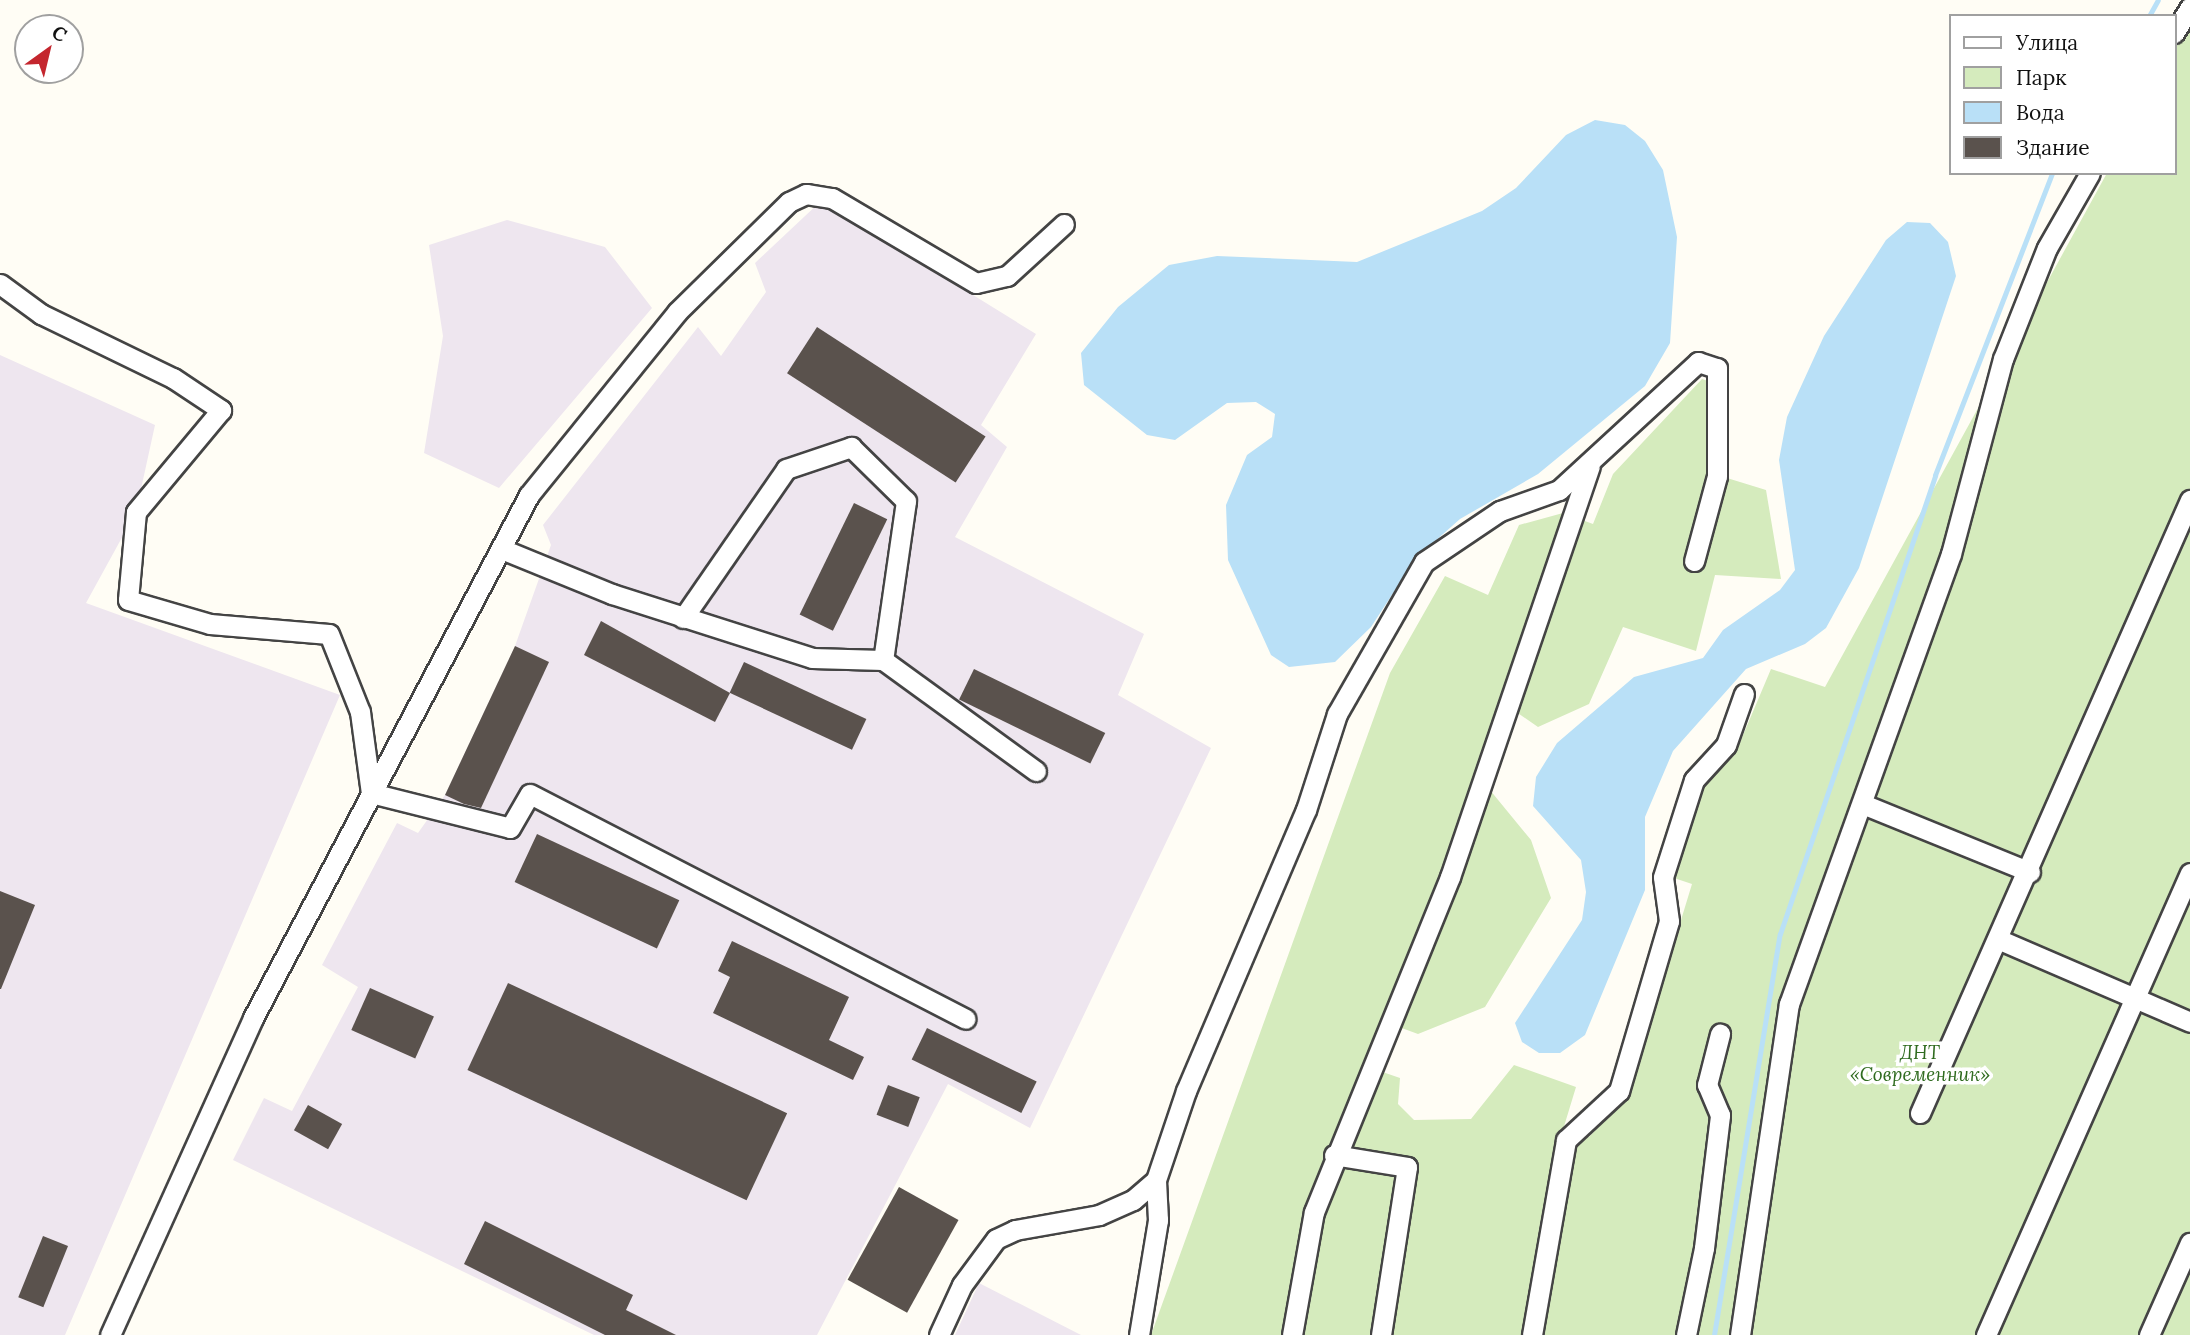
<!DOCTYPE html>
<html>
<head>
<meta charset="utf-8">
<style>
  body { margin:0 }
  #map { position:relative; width:2190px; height:1335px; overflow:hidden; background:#fffdf5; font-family:Lora,serif }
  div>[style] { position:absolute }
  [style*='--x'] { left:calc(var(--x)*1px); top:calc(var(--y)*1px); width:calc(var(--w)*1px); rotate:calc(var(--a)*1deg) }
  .industrial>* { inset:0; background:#eee6ef }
  .green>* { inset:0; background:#d5ebbd }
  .water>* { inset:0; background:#b9e0f7 }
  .stream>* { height:5px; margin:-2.5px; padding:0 2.5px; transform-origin:2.5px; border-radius:2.5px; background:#b9e0f7 }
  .building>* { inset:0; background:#5a524d; transform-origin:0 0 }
  .roads { filter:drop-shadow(2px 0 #444) drop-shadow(-2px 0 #444) drop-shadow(0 2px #444) drop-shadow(0 -2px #444) }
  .minor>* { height:19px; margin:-9.5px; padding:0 9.5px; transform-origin:9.5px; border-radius:9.5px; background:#fff }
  span { translate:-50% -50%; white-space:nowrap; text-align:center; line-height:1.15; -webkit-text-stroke:7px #fff; paint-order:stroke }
  .park-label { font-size:19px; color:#2f6b1f; font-style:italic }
  .legend { position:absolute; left:1949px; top:14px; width:228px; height:161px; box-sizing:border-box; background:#fff; border:2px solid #a0a0a0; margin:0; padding:9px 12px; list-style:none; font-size:21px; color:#111 }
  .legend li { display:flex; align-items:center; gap:14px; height:35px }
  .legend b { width:35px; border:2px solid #a0a0a0 }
  .north { position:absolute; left:14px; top:14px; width:70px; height:70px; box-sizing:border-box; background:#fff; border:2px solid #a0a0a0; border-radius:50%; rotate:34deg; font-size:19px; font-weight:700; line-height:28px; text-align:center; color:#111 }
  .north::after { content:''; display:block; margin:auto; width:24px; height:32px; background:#c4262e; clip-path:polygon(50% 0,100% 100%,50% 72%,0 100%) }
</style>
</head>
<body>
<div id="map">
  <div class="industrial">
    <div style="clip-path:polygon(821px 201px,1036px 334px,981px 425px,1007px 447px,955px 537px,1144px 634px,1118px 695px,1211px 748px,1030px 1128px,948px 1084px,817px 1335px,594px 1335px,233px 1160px,264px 1098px,292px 1111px,358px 987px,322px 965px,397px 823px,418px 833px,445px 795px,515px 646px,551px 545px,543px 525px,698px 327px,721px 356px,766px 292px,755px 263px)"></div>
    <div style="clip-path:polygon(507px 220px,605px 247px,652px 308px,499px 488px,424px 453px,443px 336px,429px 245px)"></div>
    <div style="clip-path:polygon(0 355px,155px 425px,136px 512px,86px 603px,340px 695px,65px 1335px,0 1335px)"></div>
    <div style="clip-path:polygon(979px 1283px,1081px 1335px,955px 1335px)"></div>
  </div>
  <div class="green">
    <div style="clip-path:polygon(2190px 23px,2190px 1335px,1151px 1335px,1390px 673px,1445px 576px,1488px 595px,1519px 525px,1563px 513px,1593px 524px,1613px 474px,1702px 379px,1723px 386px,1727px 478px,1766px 490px,1781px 579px,1715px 575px,1696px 651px,1623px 627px,1589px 704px,1538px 727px,1512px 709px,1485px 784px,1531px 840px,1551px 898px,1485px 1007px,1418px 1034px,1388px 1023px,1368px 1067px,1400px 1078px,1398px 1104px,1414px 1120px,1471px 1119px,1514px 1065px,1576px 1087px,1562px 1133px,1589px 1137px,1627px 1097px,1692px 884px,1674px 878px,1702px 787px,1735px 754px,1771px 669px,1825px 687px,2107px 173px,2174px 173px,2174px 51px)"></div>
  </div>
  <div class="water">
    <div style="clip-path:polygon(1595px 120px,1625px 125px,1645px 141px,1663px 170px,1677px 237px,1670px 343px,1645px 386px,1538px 474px,1460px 519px,1416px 558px,1371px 627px,1335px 662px,1289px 667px,1271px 655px,1228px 560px,1226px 505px,1247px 455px,1272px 437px,1275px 414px,1256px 402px,1227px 403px,1175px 440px,1147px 435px,1084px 385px,1081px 353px,1118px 307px,1169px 265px,1217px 256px,1357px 262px,1482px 211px,1516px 188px,1566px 135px)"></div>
    <div style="clip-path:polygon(1907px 222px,1930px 223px,1948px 242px,1956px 276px,1859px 568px,1826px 628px,1805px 644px,1746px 669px,1673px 751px,1645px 817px,1645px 890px,1585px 1035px,1560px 1053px,1539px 1053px,1522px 1042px,1515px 1023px,1582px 920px,1586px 892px,1581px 860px,1533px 806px,1536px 777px,1557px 743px,1634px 677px,1703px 658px,1723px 630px,1780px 590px,1795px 570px,1779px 460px,1787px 417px,1824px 336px,1886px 240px)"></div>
  </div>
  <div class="stream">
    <div style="--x:2149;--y:16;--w:18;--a:-61"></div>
    <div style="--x:1714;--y:1335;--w:406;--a:-80.7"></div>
    <div style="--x:1780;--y:934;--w:484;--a:-71.3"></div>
    <div style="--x:1935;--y:475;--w:324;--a:-68.8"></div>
  </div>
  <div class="building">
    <div style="left:817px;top:327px;width:201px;height:55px;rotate:33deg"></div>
    <div style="left:854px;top:503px;width:37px;height:124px;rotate:26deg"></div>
    <div style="clip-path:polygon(601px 621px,730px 693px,715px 722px,584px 655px)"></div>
    <div style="clip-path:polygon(515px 646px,549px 662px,481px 808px,464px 804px,445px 795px)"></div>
    <div style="left:744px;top:662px;width:135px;height:34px;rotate:25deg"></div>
    <div style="left:974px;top:669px;width:146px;height:34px;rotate:26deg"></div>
    <div style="left:537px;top:834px;width:157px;height:53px;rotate:25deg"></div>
    <div style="clip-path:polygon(0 891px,35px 905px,1px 989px,0 989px)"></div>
    <div style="clip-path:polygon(732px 941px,849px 997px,829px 1040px,864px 1057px,853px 1080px,713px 1013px,730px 977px,718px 971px)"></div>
    <div style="left:508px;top:983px;width:308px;height:96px;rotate:25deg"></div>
    <div style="left:370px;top:988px;width:70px;height:46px;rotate:24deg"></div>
    <div style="left:927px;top:1028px;width:122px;height:35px;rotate:26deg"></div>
    <div style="left:888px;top:1085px;width:34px;height:32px;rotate:21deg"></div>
    <div style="left:308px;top:1105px;width:39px;height:29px;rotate:29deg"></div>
    <div style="left:899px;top:1187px;width:68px;height:106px;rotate:29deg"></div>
    <div style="clip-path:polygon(485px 1221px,633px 1295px,626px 1310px,676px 1335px,605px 1335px,464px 1264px)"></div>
    <div style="left:43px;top:1236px;width:27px;height:66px;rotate:22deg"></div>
  </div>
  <div class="roads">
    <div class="minor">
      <div style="--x:2174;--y:33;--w:31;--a:-58"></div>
      <div style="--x:0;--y:284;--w:51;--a:36.2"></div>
      <div style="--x:41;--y:314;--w:147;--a:25.9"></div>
      <div style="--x:173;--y:378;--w:58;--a:33.7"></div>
      <div style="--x:221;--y:410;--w:133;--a:129.8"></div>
      <div style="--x:136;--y:512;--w:88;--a:95.2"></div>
      <div style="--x:128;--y:600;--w:85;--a:16.3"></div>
      <div style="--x:210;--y:624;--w:119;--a:4.8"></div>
      <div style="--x:329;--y:634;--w:84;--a:68.3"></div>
      <div style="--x:360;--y:712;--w:82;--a:82.3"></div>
      <div style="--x:371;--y:793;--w:143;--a:14.1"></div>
      <div style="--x:510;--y:828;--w:39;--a:-60"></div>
      <div style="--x:530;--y:794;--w:490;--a:27.3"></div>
      <div style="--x:504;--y:550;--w:117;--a:22.2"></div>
      <div style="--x:612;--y:594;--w:210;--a:17.7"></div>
      <div style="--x:812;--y:658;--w:71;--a:1.6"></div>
      <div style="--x:883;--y:660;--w:189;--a:36"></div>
      <div style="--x:683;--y:618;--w:181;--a:-55.3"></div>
      <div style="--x:786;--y:469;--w:69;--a:-18.7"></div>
      <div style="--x:851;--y:447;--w:77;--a:44.5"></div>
      <div style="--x:906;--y:501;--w:161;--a:98.2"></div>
      <div style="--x:1865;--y:805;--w:178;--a:22.1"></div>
      <div style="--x:2000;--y:940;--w:207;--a:23.3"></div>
      <div style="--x:1920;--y:1113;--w:670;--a:-66.23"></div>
      <div style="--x:1334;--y:1155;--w:74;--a:9.3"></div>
      <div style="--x:1407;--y:1167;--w:170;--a:98.8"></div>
      <div style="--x:110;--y:1335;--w:348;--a:-65.7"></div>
      <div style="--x:253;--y:1018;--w:591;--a:-62.18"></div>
      <div style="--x:529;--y:495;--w:235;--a:-51"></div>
      <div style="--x:677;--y:312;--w:157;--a:-44.5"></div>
      <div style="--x:789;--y:202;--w:19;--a:-25"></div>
      <div style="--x:806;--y:194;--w:26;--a:9"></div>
      <div style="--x:832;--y:198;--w:167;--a:30.6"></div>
      <div style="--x:976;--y:283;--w:32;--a:-13"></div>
      <div style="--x:1007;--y:276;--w:77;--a:-42.4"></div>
      <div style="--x:939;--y:1335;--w:55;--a:-65.3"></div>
      <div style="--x:962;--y:1285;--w:57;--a:-53.5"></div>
      <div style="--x:996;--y:1239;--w:21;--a:-25"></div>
      <div style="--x:1015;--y:1230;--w:85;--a:-10.1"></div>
      <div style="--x:1099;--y:1215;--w:37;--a:-24"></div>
      <div style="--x:1133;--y:1200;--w:30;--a:-41"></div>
      <div style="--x:1139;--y:1335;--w:117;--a:-80.6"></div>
      <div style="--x:1158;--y:1220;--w:40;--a:-92.9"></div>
      <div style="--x:1156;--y:1180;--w:94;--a:-71.4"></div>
      <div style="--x:1186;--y:1091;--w:306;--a:-66.9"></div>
      <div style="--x:1306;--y:810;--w:101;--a:-72.1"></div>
      <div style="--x:1337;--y:714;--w:175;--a:-60.2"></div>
      <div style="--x:1424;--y:562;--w:92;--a:-33.9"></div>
      <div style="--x:1500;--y:511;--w:63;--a:-19.6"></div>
      <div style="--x:1559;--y:490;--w:189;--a:-42.6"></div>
      <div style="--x:1698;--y:362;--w:20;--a:18"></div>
      <div style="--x:1717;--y:368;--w:108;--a:90"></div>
      <div style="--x:1717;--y:476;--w:88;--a:105.1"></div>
      <div style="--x:1292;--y:1335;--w:125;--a:-79.9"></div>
      <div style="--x:1314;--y:1212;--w:362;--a:-67.9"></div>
      <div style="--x:1450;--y:877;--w:434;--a:-71.2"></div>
      <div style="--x:1532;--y:1335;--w:198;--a:-80.1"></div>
      <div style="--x:1566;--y:1140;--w:72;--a:-42.8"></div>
      <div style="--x:1619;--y:1091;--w:177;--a:-73.6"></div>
      <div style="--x:1669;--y:921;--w:44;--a:-97.8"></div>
      <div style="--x:1663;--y:877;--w:102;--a:-72.3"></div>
      <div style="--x:1694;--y:780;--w:47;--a:-47.6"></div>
      <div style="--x:1726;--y:745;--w:54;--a:-70.6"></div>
      <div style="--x:1686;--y:1335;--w:89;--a:-78.3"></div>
      <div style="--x:1704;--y:1248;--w:134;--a:-83.1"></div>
      <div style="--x:1720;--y:1115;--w:33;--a:-113"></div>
      <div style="--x:1707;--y:1085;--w:53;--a:-75.7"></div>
      <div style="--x:1740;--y:1335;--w:335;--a:-81.6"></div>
      <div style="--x:1789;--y:1004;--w:478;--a:-70.2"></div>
      <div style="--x:1951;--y:554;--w:202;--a:-75.1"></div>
      <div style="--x:2003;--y:359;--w:119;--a:-68.4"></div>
      <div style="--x:2047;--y:248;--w:86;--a:-60.2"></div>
      <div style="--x:1986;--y:1335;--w:505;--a:-66.18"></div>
      <div style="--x:2149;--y:1335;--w:101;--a:-66"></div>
    </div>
  </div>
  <div class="park-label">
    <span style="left:1920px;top:1064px">ДНТ<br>«Современник»</span>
  </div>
  <ul class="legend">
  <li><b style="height:9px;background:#fff"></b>Улица</li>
  <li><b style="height:19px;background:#d5ebbd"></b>Парк</li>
  <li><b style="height:19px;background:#b9e0f7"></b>Вода</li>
  <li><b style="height:19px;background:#5a524d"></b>Здание</li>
  </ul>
  <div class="north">С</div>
</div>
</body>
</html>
